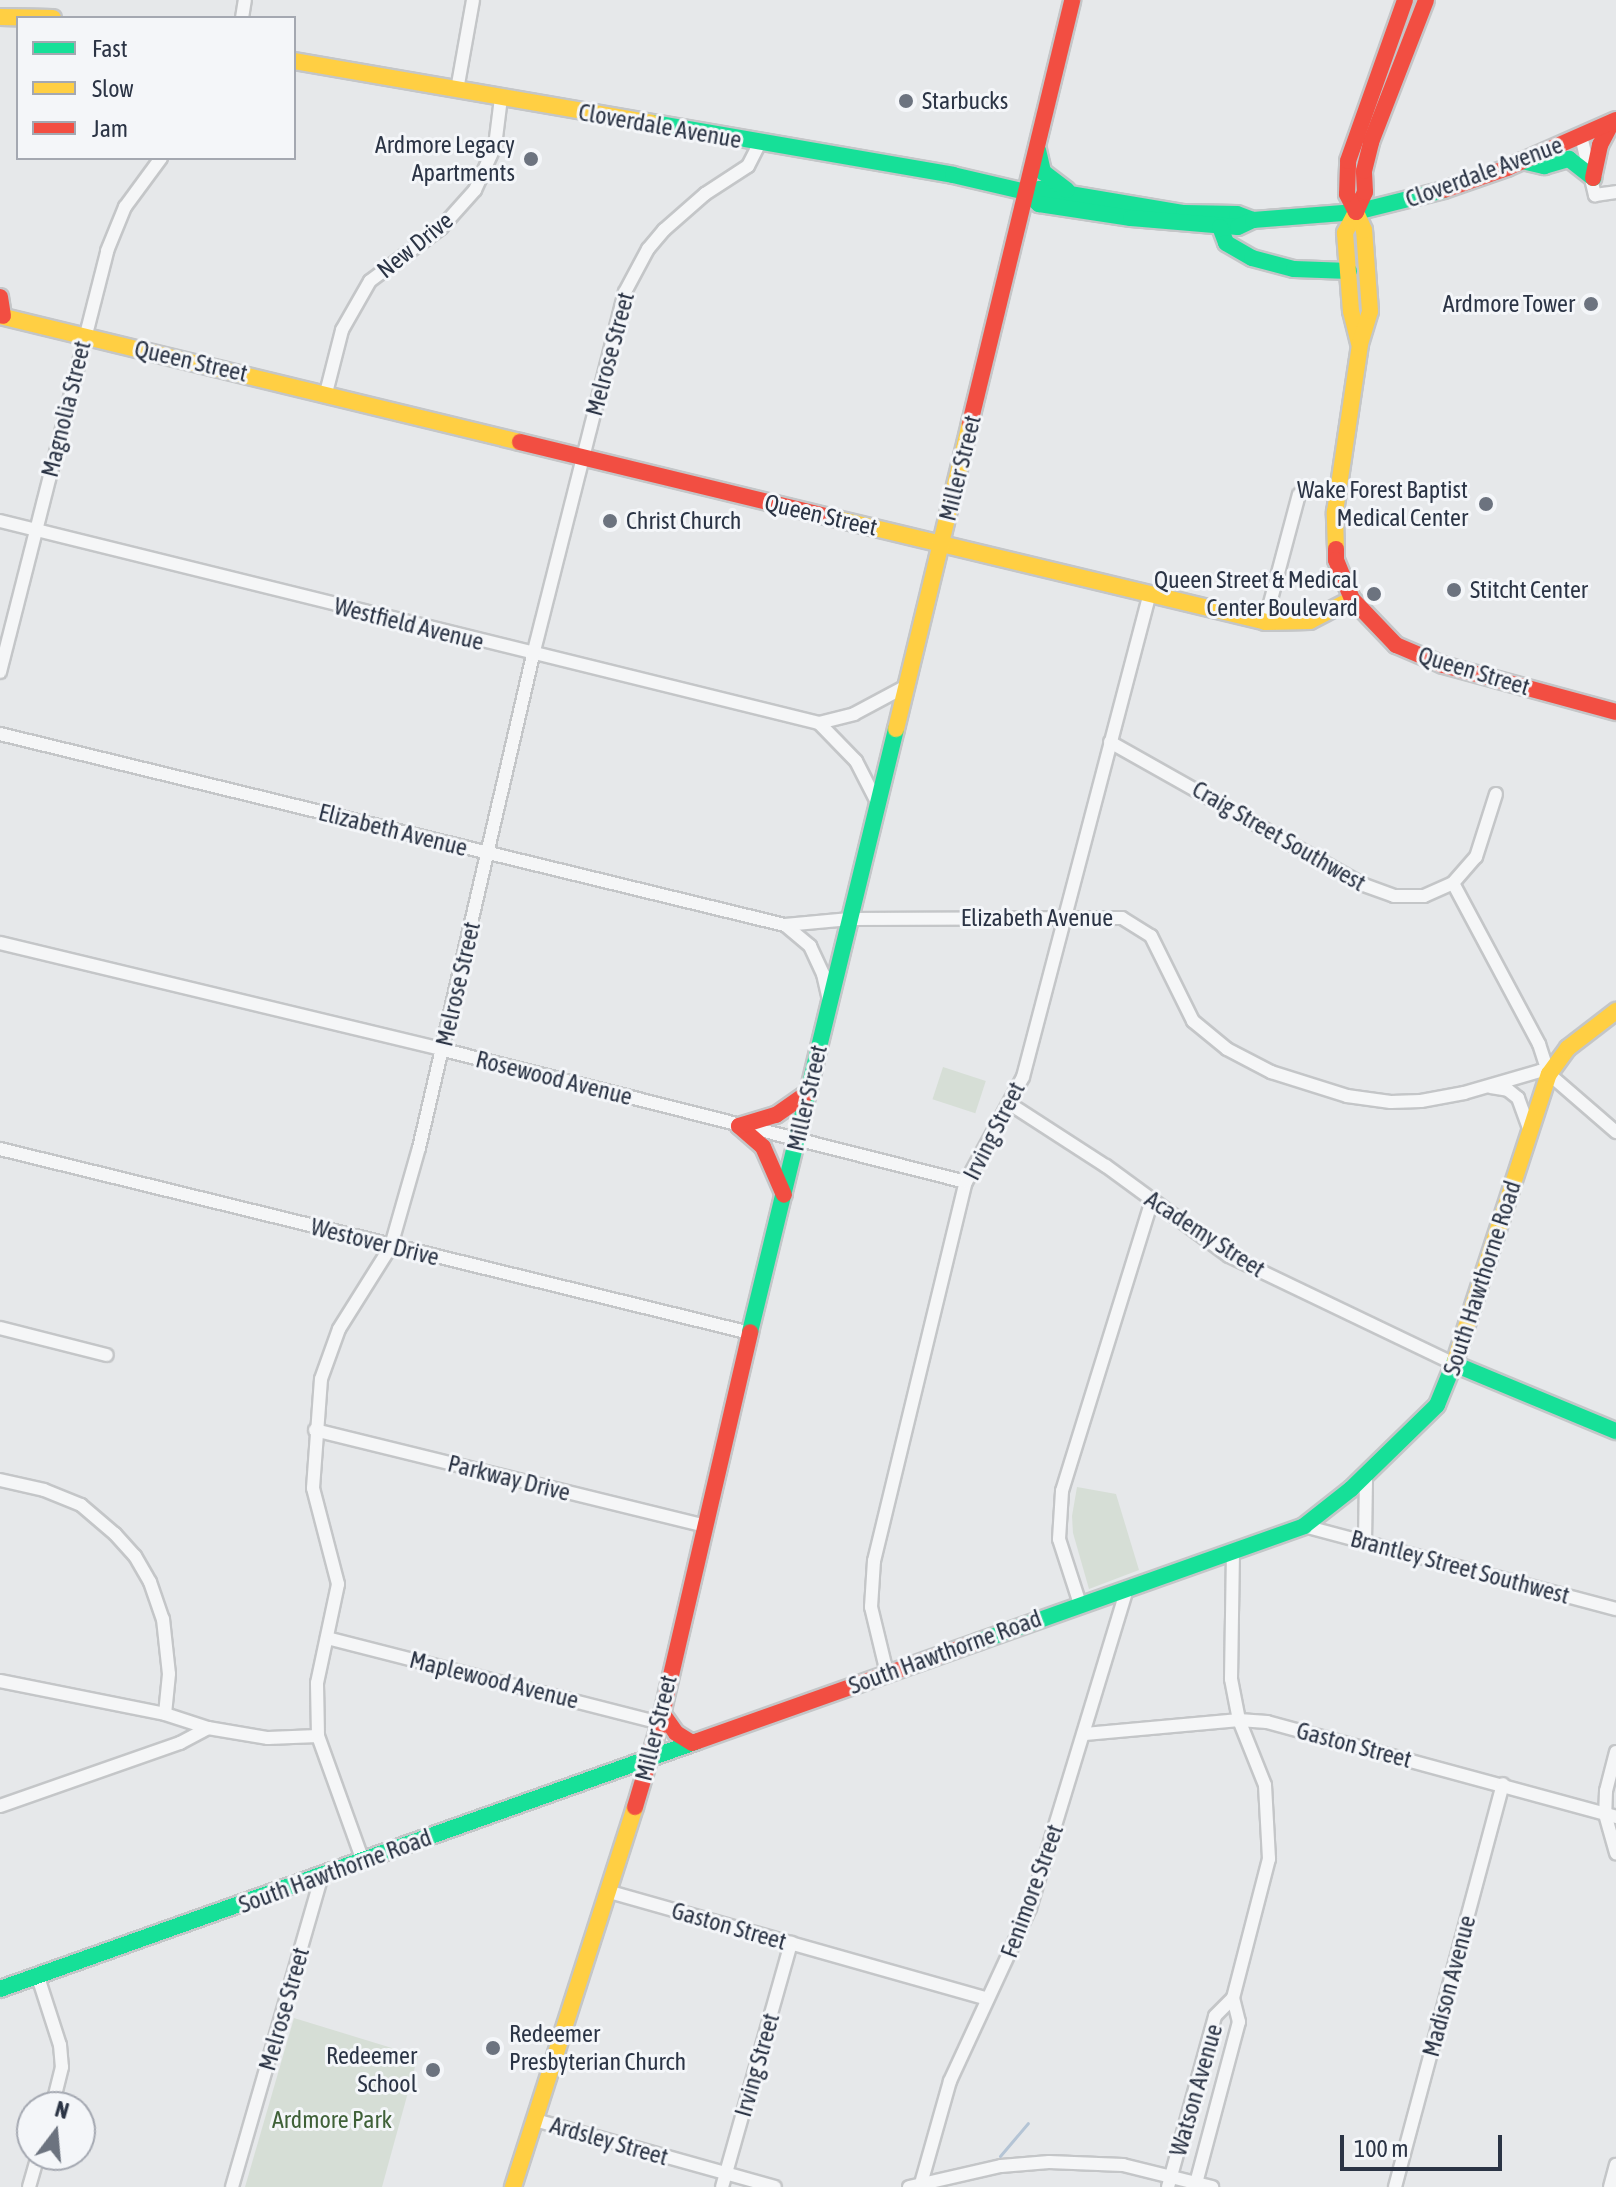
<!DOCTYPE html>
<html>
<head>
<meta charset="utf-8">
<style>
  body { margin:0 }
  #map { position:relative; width:1616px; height:2187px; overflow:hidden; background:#e6e8ea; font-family:"Asap Condensed",sans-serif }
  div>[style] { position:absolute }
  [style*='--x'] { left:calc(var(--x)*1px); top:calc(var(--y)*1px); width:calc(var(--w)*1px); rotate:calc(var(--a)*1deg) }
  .green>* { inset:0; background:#d6ded6; transform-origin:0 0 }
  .stream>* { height:3px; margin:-1.5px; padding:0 1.5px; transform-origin:1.5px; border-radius:1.5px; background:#b4c4d5 }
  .roads { filter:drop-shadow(2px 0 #c4c6c8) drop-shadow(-2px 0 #c4c6c8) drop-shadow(0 2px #c4c6c8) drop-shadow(0 -2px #c4c6c8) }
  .street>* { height:12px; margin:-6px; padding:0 6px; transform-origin:6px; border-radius:6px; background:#f5f6f7 }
  .fast>* { height:16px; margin:-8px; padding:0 8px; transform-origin:8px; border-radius:8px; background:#16e098 }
  .slow>* { height:16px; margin:-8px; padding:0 8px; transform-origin:8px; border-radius:8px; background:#ffcf43 }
  .jam>* { height:16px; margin:-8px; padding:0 8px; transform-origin:8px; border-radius:8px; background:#f24e42 }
  .dots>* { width:22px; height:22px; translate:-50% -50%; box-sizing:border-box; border:4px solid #f4f6f9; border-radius:50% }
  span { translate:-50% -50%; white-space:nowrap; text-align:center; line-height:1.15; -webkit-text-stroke:6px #f4f6f9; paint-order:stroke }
  .poi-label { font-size:24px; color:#2b3445 }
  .left { translate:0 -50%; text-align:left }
  .right { translate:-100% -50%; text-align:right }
  .street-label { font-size:24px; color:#2b3445 }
  .park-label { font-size:24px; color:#3f6138 }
  .legend { position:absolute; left:16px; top:16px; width:280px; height:144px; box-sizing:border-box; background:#f4f6f9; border:2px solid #a4a8b1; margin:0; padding:10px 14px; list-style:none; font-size:24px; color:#2b3445 }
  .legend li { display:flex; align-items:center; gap:16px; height:40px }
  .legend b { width:40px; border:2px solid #a4a8b1 }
  .north { position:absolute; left:16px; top:2091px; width:80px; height:80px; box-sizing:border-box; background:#f4f6f9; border:2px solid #a4a8b1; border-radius:50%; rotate:16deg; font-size:22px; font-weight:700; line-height:32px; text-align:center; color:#2b3445 }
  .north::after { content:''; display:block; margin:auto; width:28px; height:36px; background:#6c737f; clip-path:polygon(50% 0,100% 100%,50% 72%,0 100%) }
  .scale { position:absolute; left:1340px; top:2135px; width:162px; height:36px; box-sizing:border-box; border:4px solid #2b3445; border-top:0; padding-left:10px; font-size:24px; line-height:28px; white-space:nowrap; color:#2b3445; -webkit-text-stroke:6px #f4f6f9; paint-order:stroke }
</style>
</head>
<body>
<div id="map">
  <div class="green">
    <div style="left:943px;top:1067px;width:45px;height:34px;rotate:18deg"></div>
    <div style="clip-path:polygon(1077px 1487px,1116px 1494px,1139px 1570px,1089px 1589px,1073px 1533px,1072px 1516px)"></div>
    <div style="clip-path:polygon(294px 2018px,418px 2056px,382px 2187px,245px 2187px)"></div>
  </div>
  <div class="stream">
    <div style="--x:1000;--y:2156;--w:43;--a:-49.7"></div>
  </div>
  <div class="roads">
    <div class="street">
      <div style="--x:242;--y:18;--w:18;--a:-81"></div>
      <div style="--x:457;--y:90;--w:91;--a:-79.9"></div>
      <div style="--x:1581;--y:136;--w:61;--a:76.7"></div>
      <div style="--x:1595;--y:195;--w:21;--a:-8"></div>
      <div style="--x:326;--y:393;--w:65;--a:-75.7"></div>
      <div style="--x:342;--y:330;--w:56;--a:-60.3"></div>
      <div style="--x:370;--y:281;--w:89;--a:-36.7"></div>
      <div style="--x:441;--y:228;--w:51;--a:-48.2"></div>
      <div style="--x:475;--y:190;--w:48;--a:-65.6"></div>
      <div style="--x:495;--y:146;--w:48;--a:-82.9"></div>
      <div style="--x:0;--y:521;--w:844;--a:13.86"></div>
      <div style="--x:819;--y:723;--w:36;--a:-14"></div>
      <div style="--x:854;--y:714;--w:61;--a:-28.2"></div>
      <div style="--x:1265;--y:622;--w:132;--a:-75.1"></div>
      <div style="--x:0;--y:672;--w:434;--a:-75.7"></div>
      <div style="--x:107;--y:251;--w:48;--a:-67.8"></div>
      <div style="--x:125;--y:207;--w:61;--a:-53.7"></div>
      <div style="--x:819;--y:723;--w:53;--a:45.8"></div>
      <div style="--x:856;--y:761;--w:48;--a:62.9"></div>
      <div style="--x:0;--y:734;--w:808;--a:13.68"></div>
      <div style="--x:785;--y:925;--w:65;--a:-5.3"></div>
      <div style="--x:850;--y:919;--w:272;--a:-0.2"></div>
      <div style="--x:1122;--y:918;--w:34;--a:32"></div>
      <div style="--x:1151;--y:936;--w:95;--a:63.7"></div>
      <div style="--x:1193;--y:1021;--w:44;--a:39.5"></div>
      <div style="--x:1227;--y:1049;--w:50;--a:27.6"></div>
      <div style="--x:1271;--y:1072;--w:80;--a:17.5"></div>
      <div style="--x:1347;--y:1096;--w:44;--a:7.8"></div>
      <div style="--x:1391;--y:1102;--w:30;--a:-2"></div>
      <div style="--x:1421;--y:1101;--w:44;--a:-10.5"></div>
      <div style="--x:1464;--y:1093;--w:79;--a:-16.1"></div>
      <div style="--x:1540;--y:1071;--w:9;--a:18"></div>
      <div style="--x:1549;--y:1074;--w:89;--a:40.9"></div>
      <div style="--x:1110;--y:742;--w:291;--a:29.4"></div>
      <div style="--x:1364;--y:885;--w:32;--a:20"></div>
      <div style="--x:1394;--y:896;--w:30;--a:0"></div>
      <div style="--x:1424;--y:896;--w:32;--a:-24"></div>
      <div style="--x:1453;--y:883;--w:35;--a:-49"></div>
      <div style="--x:1476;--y:857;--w:66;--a:-72.4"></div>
      <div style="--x:1453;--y:883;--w:183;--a:61.9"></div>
      <div style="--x:1539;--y:1044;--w:32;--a:72"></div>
      <div style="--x:785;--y:925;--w:33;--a:40"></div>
      <div style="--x:810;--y:946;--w:31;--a:65"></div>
      <div style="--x:823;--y:974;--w:26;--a:77"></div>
      <div style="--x:0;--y:943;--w:457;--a:13.5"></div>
      <div style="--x:444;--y:1050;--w:538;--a:14.19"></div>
      <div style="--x:1491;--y:1087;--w:17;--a:10"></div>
      <div style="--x:1508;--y:1090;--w:13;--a:39"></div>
      <div style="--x:1518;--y:1098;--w:35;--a:70"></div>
      <div style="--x:1010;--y:1104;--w:114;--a:32.9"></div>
      <div style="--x:1106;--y:1166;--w:152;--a:36.2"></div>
      <div style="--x:1229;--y:1256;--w:250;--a:25.6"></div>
      <div style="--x:0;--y:1149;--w:772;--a:13.78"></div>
      <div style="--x:0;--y:1328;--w:110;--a:14.2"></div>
      <div style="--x:315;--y:1430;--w:399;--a:13.8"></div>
      <div style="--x:0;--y:1480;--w:45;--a:12.8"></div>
      <div style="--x:44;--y:1490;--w:40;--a:22"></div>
      <div style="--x:81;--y:1505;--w:45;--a:40.5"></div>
      <div style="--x:115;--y:1534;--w:30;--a:48"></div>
      <div style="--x:135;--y:1556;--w:30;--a:60"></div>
      <div style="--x:150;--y:1582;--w:39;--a:71"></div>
      <div style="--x:163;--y:1619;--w:55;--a:83.8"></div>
      <div style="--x:169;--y:1674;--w:40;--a:95.7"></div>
      <div style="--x:1304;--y:1526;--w:323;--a:14.9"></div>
      <div style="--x:1365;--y:1542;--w:67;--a:-89.1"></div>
      <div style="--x:1080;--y:1604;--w:68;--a:-107.9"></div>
      <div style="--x:1059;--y:1539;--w:48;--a:-86.4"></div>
      <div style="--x:1062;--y:1491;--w:304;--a:-72.8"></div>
      <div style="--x:327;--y:1638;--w:344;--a:14.3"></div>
      <div style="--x:887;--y:1673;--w:68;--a:-103.6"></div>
      <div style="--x:871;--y:1607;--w:46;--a:-86.3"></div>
      <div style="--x:874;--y:1561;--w:390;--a:-76.4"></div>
      <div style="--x:966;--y:1182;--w:119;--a:-61.5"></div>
      <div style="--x:1023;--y:1077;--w:500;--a:-75.3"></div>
      <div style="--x:0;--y:1681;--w:168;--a:11.3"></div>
      <div style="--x:165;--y:1714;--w:45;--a:18"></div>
      <div style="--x:208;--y:1728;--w:61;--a:9.5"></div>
      <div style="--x:268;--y:1738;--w:50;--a:-2.3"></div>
      <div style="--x:1085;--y:1734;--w:155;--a:-5.2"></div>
      <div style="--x:1239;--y:1720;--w:28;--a:4"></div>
      <div style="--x:1267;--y:1722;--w:362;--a:15.2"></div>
      <div style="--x:1616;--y:1752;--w:40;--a:104.4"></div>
      <div style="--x:1606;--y:1791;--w:23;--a:92"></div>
      <div style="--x:1605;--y:1814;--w:41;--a:74.2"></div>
      <div style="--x:0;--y:1806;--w:191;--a:-19.3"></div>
      <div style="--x:180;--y:1743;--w:32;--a:-28"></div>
      <div style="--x:363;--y:1861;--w:133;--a:-109.8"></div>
      <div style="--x:318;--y:1736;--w:53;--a:-91.1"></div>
      <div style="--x:317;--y:1683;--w:101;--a:-78"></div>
      <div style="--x:338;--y:1584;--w:99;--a:-104.6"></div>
      <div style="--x:313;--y:1488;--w:109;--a:-85.8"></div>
      <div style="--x:321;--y:1379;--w:53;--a:-70.2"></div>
      <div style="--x:339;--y:1329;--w:98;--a:-57.9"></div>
      <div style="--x:391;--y:1246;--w:102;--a:-74.1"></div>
      <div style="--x:419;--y:1148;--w:506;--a:-76.98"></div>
      <div style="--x:533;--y:655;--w:374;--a:-75.8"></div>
      <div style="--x:625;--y:292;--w:49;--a:-61.9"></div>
      <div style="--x:648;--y:249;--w:25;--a:-50"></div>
      <div style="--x:664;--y:230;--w:55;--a:-41.3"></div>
      <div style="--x:705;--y:194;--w:51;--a:-33.1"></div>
      <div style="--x:748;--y:166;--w:27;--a:-63"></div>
      <div style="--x:610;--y:1892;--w:392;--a:15.8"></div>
      <div style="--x:38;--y:1977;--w:71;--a:72.1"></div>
      <div style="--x:60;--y:2045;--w:22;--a:85"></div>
      <div style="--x:62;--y:2067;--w:41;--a:104"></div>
      <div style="--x:535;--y:2120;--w:249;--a:15.6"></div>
      <div style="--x:29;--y:2187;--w:33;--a:-74"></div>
      <div style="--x:232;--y:2187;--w:324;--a:-73.9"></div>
      <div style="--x:722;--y:2187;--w:254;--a:-74.2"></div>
      <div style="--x:909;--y:2187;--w:94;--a:-12.9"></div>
      <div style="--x:1001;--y:2166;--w:48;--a:-4.8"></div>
      <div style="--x:1049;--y:2162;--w:74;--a:2.3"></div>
      <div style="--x:1123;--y:2165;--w:92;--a:13.9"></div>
      <div style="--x:920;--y:2187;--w:110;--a:-74.2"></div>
      <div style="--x:950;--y:2081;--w:191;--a:-65.2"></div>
      <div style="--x:1030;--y:1908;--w:334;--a:-73.1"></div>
      <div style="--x:1168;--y:2187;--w:177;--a:-74.6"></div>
      <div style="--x:1215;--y:2016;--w:25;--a:-45"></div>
      <div style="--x:1233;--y:1998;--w:144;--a:-75.5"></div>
      <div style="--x:1269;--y:1859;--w:74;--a:-93.1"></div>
      <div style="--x:1265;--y:1785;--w:70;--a:-111.8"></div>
      <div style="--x:1239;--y:1720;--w:42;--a:-101"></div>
      <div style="--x:1231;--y:1679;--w:127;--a:-89.1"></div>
      <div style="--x:1195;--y:2187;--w:171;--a:-75.1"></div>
      <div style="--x:1239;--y:2022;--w:25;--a:-104"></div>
      <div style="--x:1395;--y:2187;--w:417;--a:-75"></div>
      <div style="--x:1610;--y:2187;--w:23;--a:-75"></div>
    </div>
    <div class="fast">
      <div style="--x:653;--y:123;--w:304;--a:9.8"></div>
      <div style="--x:953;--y:175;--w:75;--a:13.1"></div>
      <div style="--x:1026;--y:192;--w:14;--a:-12"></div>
      <div style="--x:1040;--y:189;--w:146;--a:9.5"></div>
      <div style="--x:1184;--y:213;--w:53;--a:1.1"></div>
      <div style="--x:1237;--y:214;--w:17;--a:21"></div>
      <div style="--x:1038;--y:150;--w:23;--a:77"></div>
      <div style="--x:1043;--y:172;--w:30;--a:37"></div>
      <div style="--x:1522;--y:161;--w:23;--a:13"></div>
      <div style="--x:1544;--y:166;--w:26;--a:-16"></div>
      <div style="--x:1569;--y:159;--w:31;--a:38"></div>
      <div style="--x:1026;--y:192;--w:18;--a:43"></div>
      <div style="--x:1039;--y:204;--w:93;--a:8.7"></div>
      <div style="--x:1131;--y:218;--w:107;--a:4.8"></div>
      <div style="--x:1238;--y:227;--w:17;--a:-25"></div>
      <div style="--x:1253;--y:220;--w:103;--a:-4.4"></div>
      <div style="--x:1356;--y:212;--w:91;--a:-14"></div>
      <div style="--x:1220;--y:227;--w:17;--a:69"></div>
      <div style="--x:1226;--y:243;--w:30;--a:30"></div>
      <div style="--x:1252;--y:258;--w:43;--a:14.7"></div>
      <div style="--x:1294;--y:269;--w:55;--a:2.1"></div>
      <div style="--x:750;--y:1332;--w:620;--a:-76.39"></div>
      <div style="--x:1454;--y:1364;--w:175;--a:22.5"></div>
      <div style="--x:980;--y:1641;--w:344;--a:-19.5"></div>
      <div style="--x:1304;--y:1526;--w:60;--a:-38.2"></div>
      <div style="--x:1351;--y:1489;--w:120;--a:-44.3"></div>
      <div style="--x:1437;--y:1405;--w:48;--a:-67.8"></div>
      <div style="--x:0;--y:1989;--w:738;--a:-19.56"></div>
    </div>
    <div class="slow">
      <div style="--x:0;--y:17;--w:53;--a:1.1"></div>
      <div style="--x:294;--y:61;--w:364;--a:9.8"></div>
      <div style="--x:1356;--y:212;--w:24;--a:118"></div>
      <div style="--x:1345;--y:233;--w:78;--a:85.6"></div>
      <div style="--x:1351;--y:311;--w:33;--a:76"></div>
      <div style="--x:0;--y:316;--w:535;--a:13.62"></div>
      <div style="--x:829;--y:517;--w:448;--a:13.5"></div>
      <div style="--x:1265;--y:622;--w:45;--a:-1.3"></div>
      <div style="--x:1310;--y:621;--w:47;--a:-27.6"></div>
      <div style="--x:1336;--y:549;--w:37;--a:-92"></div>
      <div style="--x:1335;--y:512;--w:170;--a:-81.5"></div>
      <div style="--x:1360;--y:344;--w:34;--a:-73"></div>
      <div style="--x:1370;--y:311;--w:81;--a:-94.2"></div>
      <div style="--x:1364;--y:230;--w:20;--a:-114"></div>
      <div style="--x:896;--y:729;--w:315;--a:-76.4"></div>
      <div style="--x:1455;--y:1361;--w:302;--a:-71.9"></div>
      <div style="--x:1549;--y:1074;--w:32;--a:-54"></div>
      <div style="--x:1568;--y:1048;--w:61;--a:-37.6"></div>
      <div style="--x:513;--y:2187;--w:399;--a:-72.2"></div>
    </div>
    <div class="jam">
      <div style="--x:1593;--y:178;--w:34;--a:-78"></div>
      <div style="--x:1600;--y:145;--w:26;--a:-62"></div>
      <div style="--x:1444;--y:190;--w:67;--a:-19.2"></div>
      <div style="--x:1507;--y:168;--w:119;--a:-23.8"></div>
      <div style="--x:1356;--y:212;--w:22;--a:-66"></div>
      <div style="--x:1365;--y:192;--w:21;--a:-93"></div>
      <div style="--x:1364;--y:171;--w:30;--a:-76"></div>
      <div style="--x:1371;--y:142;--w:152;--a:-68.8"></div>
      <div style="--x:1356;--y:212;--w:20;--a:-117"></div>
      <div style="--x:1347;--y:194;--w:33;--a:-88"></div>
      <div style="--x:1348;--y:161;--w:171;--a:-70.5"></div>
      <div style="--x:0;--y:297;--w:19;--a:81"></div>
      <div style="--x:970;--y:423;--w:435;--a:-76.4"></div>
      <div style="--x:520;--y:442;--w:318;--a:13.6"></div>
      <div style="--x:1336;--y:549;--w:11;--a:90"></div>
      <div style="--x:1336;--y:560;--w:42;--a:67.7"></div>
      <div style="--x:1352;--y:599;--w:64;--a:46.3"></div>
      <div style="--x:1396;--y:645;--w:51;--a:23.1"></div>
      <div style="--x:1443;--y:665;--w:179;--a:15.2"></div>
      <div style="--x:739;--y:1126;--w:32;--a:41"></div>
      <div style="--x:763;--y:1147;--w:52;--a:66.4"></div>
      <div style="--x:739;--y:1126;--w:39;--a:-17"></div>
      <div style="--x:776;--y:1115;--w:40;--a:-34.9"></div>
      <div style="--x:662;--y:1713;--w:24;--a:55"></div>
      <div style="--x:676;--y:1733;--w:19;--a:32"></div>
      <div style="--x:695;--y:1742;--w:302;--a:-19.5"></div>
      <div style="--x:635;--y:1807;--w:88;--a:-73.4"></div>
      <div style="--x:660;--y:1723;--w:401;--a:-77"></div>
    </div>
  </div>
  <div class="dots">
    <div style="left:906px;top:101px;background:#6c737f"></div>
    <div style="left:531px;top:159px;background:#6c737f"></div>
    <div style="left:1591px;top:304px;background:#6c737f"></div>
    <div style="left:1486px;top:504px;background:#6c737f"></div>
    <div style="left:610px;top:521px;background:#6c737f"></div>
    <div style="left:1454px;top:590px;background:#6c737f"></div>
    <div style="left:1374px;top:594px;background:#6c737f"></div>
    <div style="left:493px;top:2048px;background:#6c737f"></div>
    <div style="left:433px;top:2070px;background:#6c737f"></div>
  </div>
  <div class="poi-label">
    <span class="left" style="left:922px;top:101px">Starbucks</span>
    <span class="right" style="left:515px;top:159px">Ardmore Legacy<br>Apartments</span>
    <span class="right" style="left:1575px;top:304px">Ardmore Tower</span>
    <span class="right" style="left:1468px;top:504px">Wake Forest Baptist<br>Medical Center</span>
    <span class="left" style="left:626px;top:521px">Christ Church</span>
    <span class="right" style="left:1358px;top:594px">Queen Street &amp; Medical<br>Center Boulevard</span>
    <span class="left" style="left:1470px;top:590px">Stitcht Center</span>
    <span class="left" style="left:509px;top:2048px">Redeemer<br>Presbyterian Church</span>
    <span class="right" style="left:417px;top:2070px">Redeemer<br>School</span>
  </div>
  <div class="street-label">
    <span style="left:660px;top:126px;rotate:10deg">Cloverdale Avenue</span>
    <span style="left:1484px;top:172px;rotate:-20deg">Cloverdale Avenue</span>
    <span style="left:415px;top:245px;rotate:-39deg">New Drive</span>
    <span style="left:610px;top:354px;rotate:-75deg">Melrose Street</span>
    <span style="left:191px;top:361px;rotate:13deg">Queen Street</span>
    <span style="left:66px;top:409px;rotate:-76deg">Magnolia Street</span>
    <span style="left:960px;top:468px;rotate:-76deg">Miller Street</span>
    <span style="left:821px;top:515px;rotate:13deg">Queen Street</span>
    <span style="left:409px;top:624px;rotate:14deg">Westfield Avenue</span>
    <span style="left:1474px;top:671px;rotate:17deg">Queen Street</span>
    <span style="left:393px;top:830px;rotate:14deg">Elizabeth Avenue</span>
    <span style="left:1279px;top:836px;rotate:30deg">Craig Street Southwest</span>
    <span style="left:1037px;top:918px">Elizabeth Avenue</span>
    <span style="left:458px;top:984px;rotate:-77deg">Melrose Street</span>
    <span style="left:554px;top:1078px;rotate:14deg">Rosewood Avenue</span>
    <span style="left:807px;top:1098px;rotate:-77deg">Miller Street</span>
    <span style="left:994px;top:1131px;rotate:-63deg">Irving Street</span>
    <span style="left:1205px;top:1234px;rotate:33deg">Academy Street</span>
    <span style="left:375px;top:1242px;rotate:14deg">Westover Drive</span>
    <span style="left:1482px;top:1278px;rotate:-72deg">South Hawthorne Road</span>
    <span style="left:509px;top:1478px;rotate:14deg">Parkway Drive</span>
    <span style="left:1460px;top:1567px;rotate:15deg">Brantley Street Southwest</span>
    <span style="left:945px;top:1652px;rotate:-20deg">South Hawthorne Road</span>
    <span style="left:494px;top:1680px;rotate:14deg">Maplewood Avenue</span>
    <span style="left:656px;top:1728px;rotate:-76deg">Miller Street</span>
    <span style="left:1354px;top:1745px;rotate:15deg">Gaston Street</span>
    <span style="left:335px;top:1871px;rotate:-20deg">South Hawthorne Road</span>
    <span style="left:1032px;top:1891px;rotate:-70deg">Fenimore Street</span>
    <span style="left:729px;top:1926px;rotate:16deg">Gaston Street</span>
    <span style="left:1449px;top:1986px;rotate:-75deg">Madison Avenue</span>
    <span style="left:284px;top:2009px;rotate:-74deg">Melrose Street</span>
    <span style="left:757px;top:2065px;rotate:-74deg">Irving Street</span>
    <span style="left:1196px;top:2090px;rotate:-74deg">Watson Avenue</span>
    <span style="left:609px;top:2141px;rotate:16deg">Ardsley Street</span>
  </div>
  <div class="park-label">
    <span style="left:332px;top:2120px">Ardmore Park</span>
  </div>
  <ul class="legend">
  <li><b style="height:10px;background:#16e098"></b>Fast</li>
  <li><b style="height:10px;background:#ffcf43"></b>Slow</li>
  <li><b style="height:10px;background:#f24e42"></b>Jam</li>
  </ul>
  <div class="north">N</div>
  <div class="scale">100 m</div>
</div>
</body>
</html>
